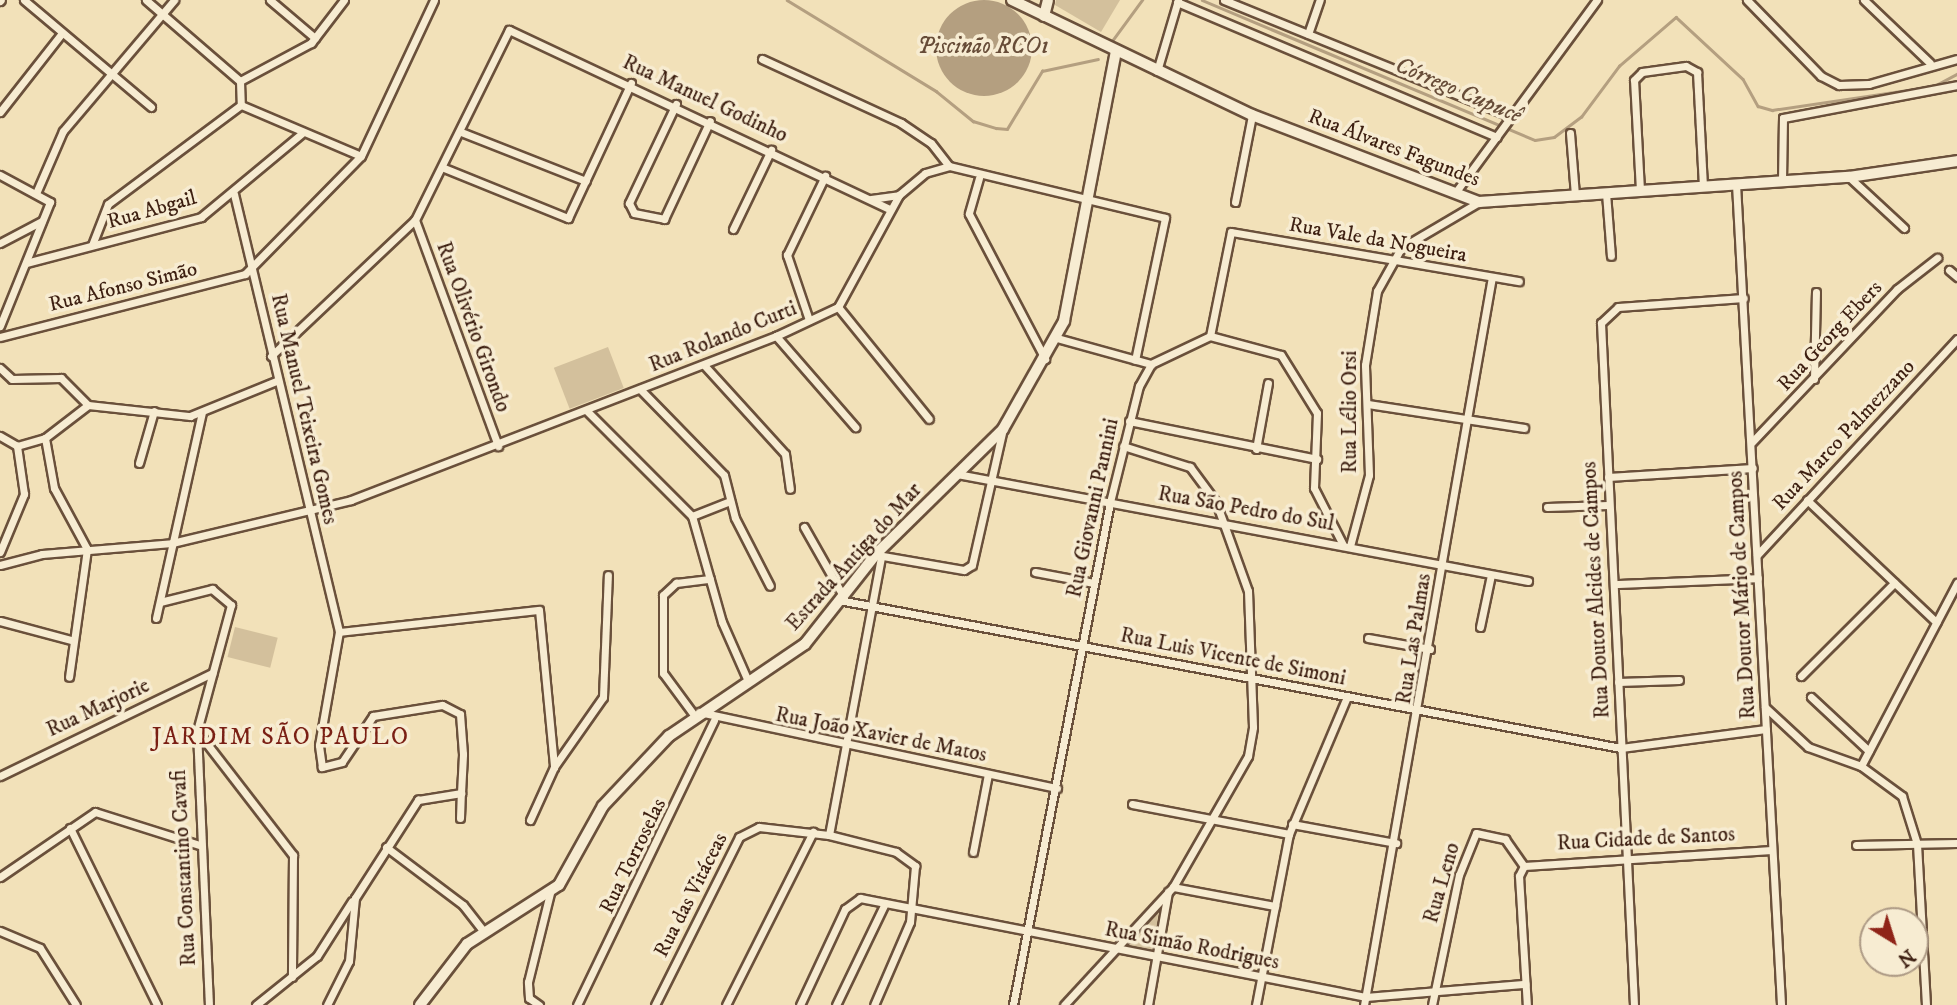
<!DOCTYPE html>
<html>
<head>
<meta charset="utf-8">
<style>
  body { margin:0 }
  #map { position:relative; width:1957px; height:1005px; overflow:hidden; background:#f2e1b9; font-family:"IM FELL DW Pica",serif }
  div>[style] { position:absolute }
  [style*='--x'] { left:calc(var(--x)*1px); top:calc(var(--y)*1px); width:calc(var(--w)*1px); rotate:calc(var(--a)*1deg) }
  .green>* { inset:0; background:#d3c09c; transform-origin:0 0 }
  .water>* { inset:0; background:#b49f80 }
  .round { border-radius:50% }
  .stream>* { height:2.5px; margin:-1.25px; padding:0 1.25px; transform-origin:1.25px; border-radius:1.25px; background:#b49f80 }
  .roads { filter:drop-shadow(2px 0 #6a503b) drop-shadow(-2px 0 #6a503b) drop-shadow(0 2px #6a503b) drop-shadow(0 -2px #6a503b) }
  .street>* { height:7px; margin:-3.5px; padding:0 3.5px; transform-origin:3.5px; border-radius:3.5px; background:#f7ecd2 }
  .secondary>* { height:10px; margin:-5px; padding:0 5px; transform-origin:5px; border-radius:5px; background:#f7ecd2 }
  span { translate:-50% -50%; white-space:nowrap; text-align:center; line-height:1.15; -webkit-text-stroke:7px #f7ecd2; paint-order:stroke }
  .street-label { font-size:21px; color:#3d1f11 }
  .water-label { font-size:23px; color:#674c38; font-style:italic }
  .quarter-label { font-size:24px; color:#7a1f14; letter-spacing:2px }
  .north { position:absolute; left:1859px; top:907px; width:70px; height:70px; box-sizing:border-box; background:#f7ecd2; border:2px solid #ad9a85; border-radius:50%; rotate:142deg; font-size:19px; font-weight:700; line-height:28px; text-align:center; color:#3d1f11 }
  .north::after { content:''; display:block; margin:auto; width:24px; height:32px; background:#8f2418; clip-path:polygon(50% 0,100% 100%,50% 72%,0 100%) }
</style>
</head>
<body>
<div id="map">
  <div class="green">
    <div style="clip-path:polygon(1056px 0,1120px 0,1101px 32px,1055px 5px)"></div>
    <div style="left:608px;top:347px;width:44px;height:58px;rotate:69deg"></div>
    <div style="left:235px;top:627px;width:44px;height:31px;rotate:14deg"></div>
    <div style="clip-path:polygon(1159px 906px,1154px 950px,1129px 947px,1126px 941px)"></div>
  </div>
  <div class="water">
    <div class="round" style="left:936px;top:0;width:96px;height:96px"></div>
  </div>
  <div class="stream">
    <div style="--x:787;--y:0;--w:175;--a:31.4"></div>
    <div style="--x:936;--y:91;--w:48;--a:39"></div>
    <div style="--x:973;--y:121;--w:24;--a:17"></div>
    <div style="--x:996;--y:128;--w:11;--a:5"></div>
    <div style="--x:1007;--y:129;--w:68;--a:-58.9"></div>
    <div style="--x:1042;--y:71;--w:57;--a:-12.1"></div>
    <div style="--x:1202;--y:0;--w:361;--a:22.8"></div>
    <div style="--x:1535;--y:140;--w:19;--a:-9"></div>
    <div style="--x:1554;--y:137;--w:34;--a:-37"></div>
    <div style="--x:1581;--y:117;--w:64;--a:-53.3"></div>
    <div style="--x:1619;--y:66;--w:75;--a:-40.7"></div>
    <div style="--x:1676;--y:17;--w:91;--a:42.8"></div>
    <div style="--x:1743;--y:79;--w:31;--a:61"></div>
    <div style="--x:1758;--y:106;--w:15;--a:16"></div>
    <div style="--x:1772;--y:110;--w:164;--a:-8.4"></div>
    <div style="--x:1934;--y:86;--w:26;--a:-28"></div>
    <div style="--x:1112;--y:41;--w:51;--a:-53.8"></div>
  </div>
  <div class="roads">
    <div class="street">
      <div style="--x:24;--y:0;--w:166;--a:40.1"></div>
      <div style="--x:146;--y:0;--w:124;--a:40.8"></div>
      <div style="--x:240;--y:81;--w:24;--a:88"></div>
      <div style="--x:270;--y:0;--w:59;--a:40.2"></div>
      <div style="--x:1224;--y:0;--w:311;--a:22.1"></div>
      <div style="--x:1747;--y:0;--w:106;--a:45.8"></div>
      <div style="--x:1821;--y:76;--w:20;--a:27"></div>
      <div style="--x:1839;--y:85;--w:30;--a:-2"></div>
      <div style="--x:1869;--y:84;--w:91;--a:-15.9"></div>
      <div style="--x:1864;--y:0;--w:91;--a:43.7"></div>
      <div style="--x:0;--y:1;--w:1;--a:-45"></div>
      <div style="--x:1177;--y:2;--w:347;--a:22.9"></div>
      <div style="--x:1308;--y:34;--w:36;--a:-71"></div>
      <div style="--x:762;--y:59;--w:153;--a:24.7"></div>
      <div style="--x:901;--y:123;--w:36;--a:34"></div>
      <div style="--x:931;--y:143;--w:29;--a:52"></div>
      <div style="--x:1157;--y:71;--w:74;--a:-73.5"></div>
      <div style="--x:240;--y:81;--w:81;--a:-28.2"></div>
      <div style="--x:311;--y:43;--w:54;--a:-52.5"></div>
      <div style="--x:676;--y:104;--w:110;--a:115.4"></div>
      <div style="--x:629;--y:203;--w:11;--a:63"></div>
      <div style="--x:634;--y:213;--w:31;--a:11"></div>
      <div style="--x:664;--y:219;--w:108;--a:-64.9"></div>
      <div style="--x:241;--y:105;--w:130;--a:23"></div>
      <div style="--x:0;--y:112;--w:100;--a:-51.9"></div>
      <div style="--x:461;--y:132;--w:134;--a:21.4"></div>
      <div style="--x:1570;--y:133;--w:62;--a:85.4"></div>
      <div style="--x:444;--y:168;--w:134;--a:22"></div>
      <div style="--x:568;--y:218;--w:149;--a:-65"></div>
      <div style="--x:0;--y:175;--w:57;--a:28.4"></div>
      <div style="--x:50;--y:202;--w:134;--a:112"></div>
      <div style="--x:1849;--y:177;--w:75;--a:42.8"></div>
      <div style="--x:979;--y:178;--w:37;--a:106"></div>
      <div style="--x:969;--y:214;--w:164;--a:62.3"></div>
      <div style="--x:1782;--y:181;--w:63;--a:-89.1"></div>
      <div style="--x:1783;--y:118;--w:177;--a:-10.7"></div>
      <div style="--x:1736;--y:184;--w:822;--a:86.86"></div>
      <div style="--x:1640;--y:190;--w:110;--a:-93.1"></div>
      <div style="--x:1634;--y:80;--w:11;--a:-45"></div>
      <div style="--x:1642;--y:72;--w:44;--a:-7.8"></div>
      <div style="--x:1686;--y:66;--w:13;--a:29"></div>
      <div style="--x:1697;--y:72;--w:113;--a:87"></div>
      <div style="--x:37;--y:191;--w:65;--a:-66.6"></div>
      <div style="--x:63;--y:131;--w:172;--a:-49.7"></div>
      <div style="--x:1455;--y:193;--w:240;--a:-53.7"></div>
      <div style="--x:1606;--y:193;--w:63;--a:85.5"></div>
      <div style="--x:234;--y:194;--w:450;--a:76.5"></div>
      <div style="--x:871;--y:199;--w:28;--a:-8"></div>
      <div style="--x:1235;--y:202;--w:89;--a:-78.9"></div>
      <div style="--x:415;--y:220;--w:241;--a:69.8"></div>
      <div style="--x:733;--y:229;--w:88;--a:-64.3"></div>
      <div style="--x:0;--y:243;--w:47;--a:-27.6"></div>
      <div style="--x:92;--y:245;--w:44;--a:-68.7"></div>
      <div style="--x:108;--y:204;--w:166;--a:-36.7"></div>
      <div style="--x:26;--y:263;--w:181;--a:-14.7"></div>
      <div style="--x:201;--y:217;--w:131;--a:-39.7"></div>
      <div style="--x:1949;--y:270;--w:11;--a:41"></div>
      <div style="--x:838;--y:307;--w:144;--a:50.9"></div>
      <div style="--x:809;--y:320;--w:69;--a:-108.7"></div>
      <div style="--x:787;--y:255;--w:88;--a:-64.3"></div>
      <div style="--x:776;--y:336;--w:121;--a:49"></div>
      <div style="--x:1210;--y:336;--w:106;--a:-78.6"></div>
      <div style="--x:1231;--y:232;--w:292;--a:9.7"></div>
      <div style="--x:0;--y:337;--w:253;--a:-14.4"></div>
      <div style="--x:245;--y:274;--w:165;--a:-45.5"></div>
      <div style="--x:361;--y:156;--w:172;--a:-64.9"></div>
      <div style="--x:1057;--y:338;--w:98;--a:15.5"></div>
      <div style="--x:271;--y:356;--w:198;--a:-43.4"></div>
      <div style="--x:415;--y:220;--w:212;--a:-63.7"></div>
      <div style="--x:509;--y:30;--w:421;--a:25.2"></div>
      <div style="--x:704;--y:365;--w:120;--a:47.7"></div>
      <div style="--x:785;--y:454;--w:35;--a:82"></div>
      <div style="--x:0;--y:368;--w:16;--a:43"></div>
      <div style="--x:12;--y:379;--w:49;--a:-1.2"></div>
      <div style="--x:61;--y:378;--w:38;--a:45"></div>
      <div style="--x:1814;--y:379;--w:87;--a:-88.7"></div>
      <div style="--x:640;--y:389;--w:120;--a:45.7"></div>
      <div style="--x:724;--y:475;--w:44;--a:75.7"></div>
      <div style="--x:735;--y:518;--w:76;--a:62.8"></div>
      <div style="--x:1368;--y:404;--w:158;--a:8.7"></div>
      <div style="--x:587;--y:411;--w:148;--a:45"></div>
      <div style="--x:692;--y:516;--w:110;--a:74.2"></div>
      <div style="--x:722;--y:622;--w:64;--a:66.2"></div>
      <div style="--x:1129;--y:421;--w:192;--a:11.4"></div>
      <div style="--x:0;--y:436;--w:20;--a:30"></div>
      <div style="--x:17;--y:446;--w:29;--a:-16"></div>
      <div style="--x:45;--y:438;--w:54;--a:-37.5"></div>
      <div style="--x:88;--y:405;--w:103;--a:6.2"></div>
      <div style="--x:190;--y:416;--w:93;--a:-22.1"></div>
      <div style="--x:45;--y:438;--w:51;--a:79.8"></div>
      <div style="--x:54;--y:488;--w:69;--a:61.6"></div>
      <div style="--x:87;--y:549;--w:129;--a:98"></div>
      <div style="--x:1752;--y:442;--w:211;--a:-46.5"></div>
      <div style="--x:1897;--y:289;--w:51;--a:-37.8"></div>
      <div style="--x:1256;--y:449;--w:67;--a:-79.7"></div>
      <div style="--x:139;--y:463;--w:54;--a:-73.9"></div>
      <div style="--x:957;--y:474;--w:581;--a:10.61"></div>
      <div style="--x:1608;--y:477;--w:145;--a:-3.6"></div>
      <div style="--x:1807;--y:500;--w:178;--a:43.4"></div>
      <div style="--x:1547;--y:507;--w:61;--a:-1.9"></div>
      <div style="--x:692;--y:516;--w:41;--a:-21.5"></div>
      <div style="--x:804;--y:527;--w:77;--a:60.4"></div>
      <div style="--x:1350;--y:546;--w:73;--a:-75"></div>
      <div style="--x:1369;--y:475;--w:110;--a:-92.1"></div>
      <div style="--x:1365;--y:365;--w:75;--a:-80.8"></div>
      <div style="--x:1377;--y:291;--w:49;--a:-60.8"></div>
      <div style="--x:1401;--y:248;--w:91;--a:-30.5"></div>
      <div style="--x:0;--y:552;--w:63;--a:-67.5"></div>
      <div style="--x:24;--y:494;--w:49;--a:-98.3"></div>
      <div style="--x:877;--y:555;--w:88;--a:9.8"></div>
      <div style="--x:964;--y:570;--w:9;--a:-32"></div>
      <div style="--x:972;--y:565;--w:139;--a:-77.2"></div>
      <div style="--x:1757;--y:555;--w:294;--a:-47.2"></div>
      <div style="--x:0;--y:565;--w:43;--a:-14.7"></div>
      <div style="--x:42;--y:554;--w:130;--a:-4.8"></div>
      <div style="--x:172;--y:543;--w:184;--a:-13.5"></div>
      <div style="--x:351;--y:500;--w:456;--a:-21.1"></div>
      <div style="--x:776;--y:336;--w:68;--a:-25.1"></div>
      <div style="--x:838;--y:307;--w:128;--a:-61.4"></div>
      <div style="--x:899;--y:195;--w:34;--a:-40"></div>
      <div style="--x:925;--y:173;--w:25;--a:-16"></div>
      <div style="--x:949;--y:166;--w:222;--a:13.5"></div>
      <div style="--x:1165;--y:218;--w:145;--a:101.9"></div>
      <div style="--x:1035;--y:572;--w:60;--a:10.6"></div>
      <div style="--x:1616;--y:584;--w:142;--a:-2.4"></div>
      <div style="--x:839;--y:600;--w:796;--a:10.72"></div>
      <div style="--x:1621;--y:748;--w:146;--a:-7.5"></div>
      <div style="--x:160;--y:602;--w:54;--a:-14"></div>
      <div style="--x:212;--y:589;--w:25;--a:40"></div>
      <div style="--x:231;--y:605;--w:131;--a:105.1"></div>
      <div style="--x:197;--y:731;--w:274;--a:87.5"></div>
      <div style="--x:156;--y:618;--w:211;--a:-77.4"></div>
      <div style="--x:0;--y:621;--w:73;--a:15"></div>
      <div style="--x:1480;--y:627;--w:53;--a:-78.1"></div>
      <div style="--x:339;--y:632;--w:201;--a:-6.3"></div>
      <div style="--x:539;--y:610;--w:158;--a:84.5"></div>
      <div style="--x:1368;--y:638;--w:63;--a:10.1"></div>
      <div style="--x:1801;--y:676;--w:132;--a:-45"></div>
      <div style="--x:1618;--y:682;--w:61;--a:-1.9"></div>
      <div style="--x:1811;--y:697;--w:79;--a:43"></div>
      <div style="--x:1765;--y:707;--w:59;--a:42.9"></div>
      <div style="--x:1808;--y:747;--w:56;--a:19.7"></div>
      <div style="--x:1861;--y:766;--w:51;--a:36.2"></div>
      <div style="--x:1902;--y:796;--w:50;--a:72.6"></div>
      <div style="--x:1917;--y:844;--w:161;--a:86.8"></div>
      <div style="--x:699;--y:712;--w:366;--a:12"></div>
      <div style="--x:694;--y:715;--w:52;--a:-126.4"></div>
      <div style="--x:663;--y:673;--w:78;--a:-90"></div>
      <div style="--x:663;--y:595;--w:18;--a:-43"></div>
      <div style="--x:676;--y:583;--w:34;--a:-7"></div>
      <div style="--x:197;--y:731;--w:157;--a:52.3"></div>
      <div style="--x:293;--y:855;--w:122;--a:90.5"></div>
      <div style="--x:1861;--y:766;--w:207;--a:-62.3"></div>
      <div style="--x:0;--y:776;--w:236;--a:-25.9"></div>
      <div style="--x:1132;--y:804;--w:160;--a:10.8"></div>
      <div style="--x:460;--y:818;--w:25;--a:-88"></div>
      <div style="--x:530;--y:820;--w:58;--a:-65.6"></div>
      <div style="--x:554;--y:767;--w:85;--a:-55"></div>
      <div style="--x:603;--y:697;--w:122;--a:-87.7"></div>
      <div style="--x:1292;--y:824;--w:106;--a:10.4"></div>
      <div style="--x:70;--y:828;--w:197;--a:63.8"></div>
      <div style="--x:829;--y:835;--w:283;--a:-79.4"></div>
      <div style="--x:1856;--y:845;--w:101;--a:-1.1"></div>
      <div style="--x:386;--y:847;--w:96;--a:37"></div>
      <div style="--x:463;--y:905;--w:33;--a:52"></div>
      <div style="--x:973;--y:852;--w:79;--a:-79.1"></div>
      <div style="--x:1524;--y:866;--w:248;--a:-3.7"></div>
      <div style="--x:1524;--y:866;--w:11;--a:117"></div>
      <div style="--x:1519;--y:876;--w:129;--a:86.5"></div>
      <div style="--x:0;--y:877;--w:115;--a:-34.4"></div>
      <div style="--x:95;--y:812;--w:109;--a:17.6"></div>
      <div style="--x:1173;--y:887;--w:104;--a:10.6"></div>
      <div style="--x:0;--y:931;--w:43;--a:23"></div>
      <div style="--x:40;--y:948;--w:67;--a:57.7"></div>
      <div style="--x:256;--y:1005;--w:78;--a:-38.8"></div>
      <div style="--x:317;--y:956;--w:65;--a:-57.5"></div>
      <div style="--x:327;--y:1005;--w:49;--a:-63.4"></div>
      <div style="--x:349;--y:961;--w:63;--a:-84.6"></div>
      <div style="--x:355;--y:898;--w:117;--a:-57.3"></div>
      <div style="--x:418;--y:800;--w:44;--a:-9.2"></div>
      <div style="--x:461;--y:793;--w:39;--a:-87"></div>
      <div style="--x:463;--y:754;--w:40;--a:-94.3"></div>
      <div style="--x:460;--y:714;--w:20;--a:-153"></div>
      <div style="--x:442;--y:705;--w:70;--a:170.9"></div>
      <div style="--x:373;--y:716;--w:55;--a:124"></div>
      <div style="--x:342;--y:762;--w:21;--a:166"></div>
      <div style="--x:322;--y:767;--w:22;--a:-98"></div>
      <div style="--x:319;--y:745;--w:115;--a:-80"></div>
      <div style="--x:539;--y:1005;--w:12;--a:-145"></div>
      <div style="--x:529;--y:998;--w:16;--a:-94"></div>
      <div style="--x:528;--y:982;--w:92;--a:-76.1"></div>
      <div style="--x:577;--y:1005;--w:316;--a:-64.3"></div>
      <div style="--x:655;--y:1005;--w:188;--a:-63.4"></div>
      <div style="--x:739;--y:837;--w:22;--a:-27"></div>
      <div style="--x:759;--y:827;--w:70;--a:6.5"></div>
      <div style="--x:829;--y:835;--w:69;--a:14.2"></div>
      <div style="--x:896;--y:852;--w:24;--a:36"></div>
      <div style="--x:915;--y:866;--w:56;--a:95.1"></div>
      <div style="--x:910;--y:922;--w:90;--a:113.4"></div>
      <div style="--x:726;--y:1005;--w:194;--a:-63.3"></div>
      <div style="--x:800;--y:1005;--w:106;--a:-64.9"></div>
      <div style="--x:845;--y:909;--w:19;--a:-36"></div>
      <div style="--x:860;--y:898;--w:516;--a:11.07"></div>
      <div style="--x:1366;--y:997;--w:160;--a:-4.7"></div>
      <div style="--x:836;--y:1005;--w:113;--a:-64.3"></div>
      <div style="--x:1013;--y:1005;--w:512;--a:-79.08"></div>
      <div style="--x:1110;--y:502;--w:120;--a:-76"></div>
      <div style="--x:1139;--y:386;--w:25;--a:-61"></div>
      <div style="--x:1151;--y:364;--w:65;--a:-25.4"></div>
      <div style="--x:1210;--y:336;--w:73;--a:15"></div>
      <div style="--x:1281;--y:355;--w:68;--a:58.2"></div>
      <div style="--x:1317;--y:413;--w:75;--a:92.3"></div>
      <div style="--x:1314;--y:488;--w:64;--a:63"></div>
      <div style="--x:1064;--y:1005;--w:161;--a:-47.3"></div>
      <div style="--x:1173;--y:887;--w:151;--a:-60.2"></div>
      <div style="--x:1248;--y:756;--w:29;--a:-80"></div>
      <div style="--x:1253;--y:727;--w:136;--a:-92.1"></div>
      <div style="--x:1248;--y:591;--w:95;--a:-109.8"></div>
      <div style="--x:1216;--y:502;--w:44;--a:-126.6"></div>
      <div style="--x:1190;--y:467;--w:70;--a:-162.6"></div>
      <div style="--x:1148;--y:1005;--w:115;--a:-80"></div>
      <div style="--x:1256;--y:1005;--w:174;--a:-79.1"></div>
      <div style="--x:1289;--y:834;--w:149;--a:-67.1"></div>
      <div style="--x:1364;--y:1005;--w:739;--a:-80.03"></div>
      <div style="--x:1432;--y:1005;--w:133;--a:-78.3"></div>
      <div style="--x:1459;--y:875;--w:45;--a:-68"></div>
      <div style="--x:1476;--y:833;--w:30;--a:12"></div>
      <div style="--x:1505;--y:839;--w:33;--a:55"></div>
      <div style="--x:1634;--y:1005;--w:683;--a:-92.77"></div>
      <div style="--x:1601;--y:323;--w:23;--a:-43"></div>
      <div style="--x:1618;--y:307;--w:126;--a:-4.1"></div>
    </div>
    <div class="secondary">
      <div style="--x:1012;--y:0;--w:266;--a:25.6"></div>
      <div style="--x:1252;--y:115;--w:243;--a:21"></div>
      <div style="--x:1479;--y:202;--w:371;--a:-3.9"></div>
      <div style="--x:1849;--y:177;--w:109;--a:-8.4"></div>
      <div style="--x:1044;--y:16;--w:16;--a:-76"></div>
      <div style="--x:420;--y:1005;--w:77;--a:-52.4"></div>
      <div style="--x:467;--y:944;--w:109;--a:-32.7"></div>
      <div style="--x:559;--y:885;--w:90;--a:-60.9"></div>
      <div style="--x:603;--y:806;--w:96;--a:-46.7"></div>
      <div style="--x:669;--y:736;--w:164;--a:-34.1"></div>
      <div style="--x:805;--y:644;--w:115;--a:-51.7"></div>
      <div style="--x:876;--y:554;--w:178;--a:-44.5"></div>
      <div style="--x:1003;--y:429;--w:124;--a:-60.5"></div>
      <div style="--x:1064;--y:321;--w:274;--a:-79.1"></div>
    </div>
  </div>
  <div class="street-label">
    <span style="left:705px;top:99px;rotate:25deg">Rua Manuel Godinho</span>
    <span style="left:1394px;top:148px;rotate:21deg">Rua Álvares Fagundes</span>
    <span style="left:152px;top:210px;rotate:-16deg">Rua Abgail</span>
    <span style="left:1378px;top:240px;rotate:10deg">Rua Vale da Nogueira</span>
    <span style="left:123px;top:287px;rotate:-14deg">Rua Afonso Simão</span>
    <span style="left:473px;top:327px;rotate:70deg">Rua Olivério Girondo</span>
    <span style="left:1830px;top:336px;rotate:-47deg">Rua Georg Ebers</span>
    <span style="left:723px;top:337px;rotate:-22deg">Rua Rolando Curti</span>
    <span style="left:304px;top:409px;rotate:77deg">Rua Manuel Teixeira Gomes</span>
    <span style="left:1350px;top:412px;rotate:-90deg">Rua Lélio Orsi</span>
    <span style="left:1844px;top:435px;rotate:-47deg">Rua Marco Palmezzano</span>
    <span style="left:1093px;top:508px;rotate:-78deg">Rua Giovanni Pannini</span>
    <span style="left:1246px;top:509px;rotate:10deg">Rua São Pedro do Sul</span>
    <span style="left:854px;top:557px;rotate:-48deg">Estrada Antiga do Mar</span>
    <span style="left:1596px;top:590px;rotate:-93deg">Rua Doutor Alcides de Campos</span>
    <span style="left:1742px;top:595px;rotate:-93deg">Rua Doutor Mário de Campos</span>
    <span style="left:1414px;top:639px;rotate:-81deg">Rua Las Palmas</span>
    <span style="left:1233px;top:657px;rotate:11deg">Rua Luis Vicente de Simoni</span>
    <span style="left:98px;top:708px;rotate:-25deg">Rua Marjorie</span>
    <span style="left:881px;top:735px;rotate:11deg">Rua João Xavier de Matos</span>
    <span style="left:1646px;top:839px;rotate:-3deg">Rua Cidade de Santos</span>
    <span style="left:633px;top:856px;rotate:-64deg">Rua Torroselas</span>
    <span style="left:184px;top:868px;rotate:-93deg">Rua Constantino Cavafi</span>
    <span style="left:1442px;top:883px;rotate:-74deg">Rua Leno</span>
    <span style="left:691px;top:895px;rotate:-63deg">Rua das Vitáceas</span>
    <span style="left:1192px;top:946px;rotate:11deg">Rua Simão Rodrigues</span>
  </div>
  <div class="water-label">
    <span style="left:983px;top:47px">Piscinão RCO1</span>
    <span style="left:1458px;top:91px;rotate:23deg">Córrego Cupucê</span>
  </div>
  <div class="quarter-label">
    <span style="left:281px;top:738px">JARDIM SÃO PAULO</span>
  </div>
  <div class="north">N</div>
</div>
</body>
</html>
